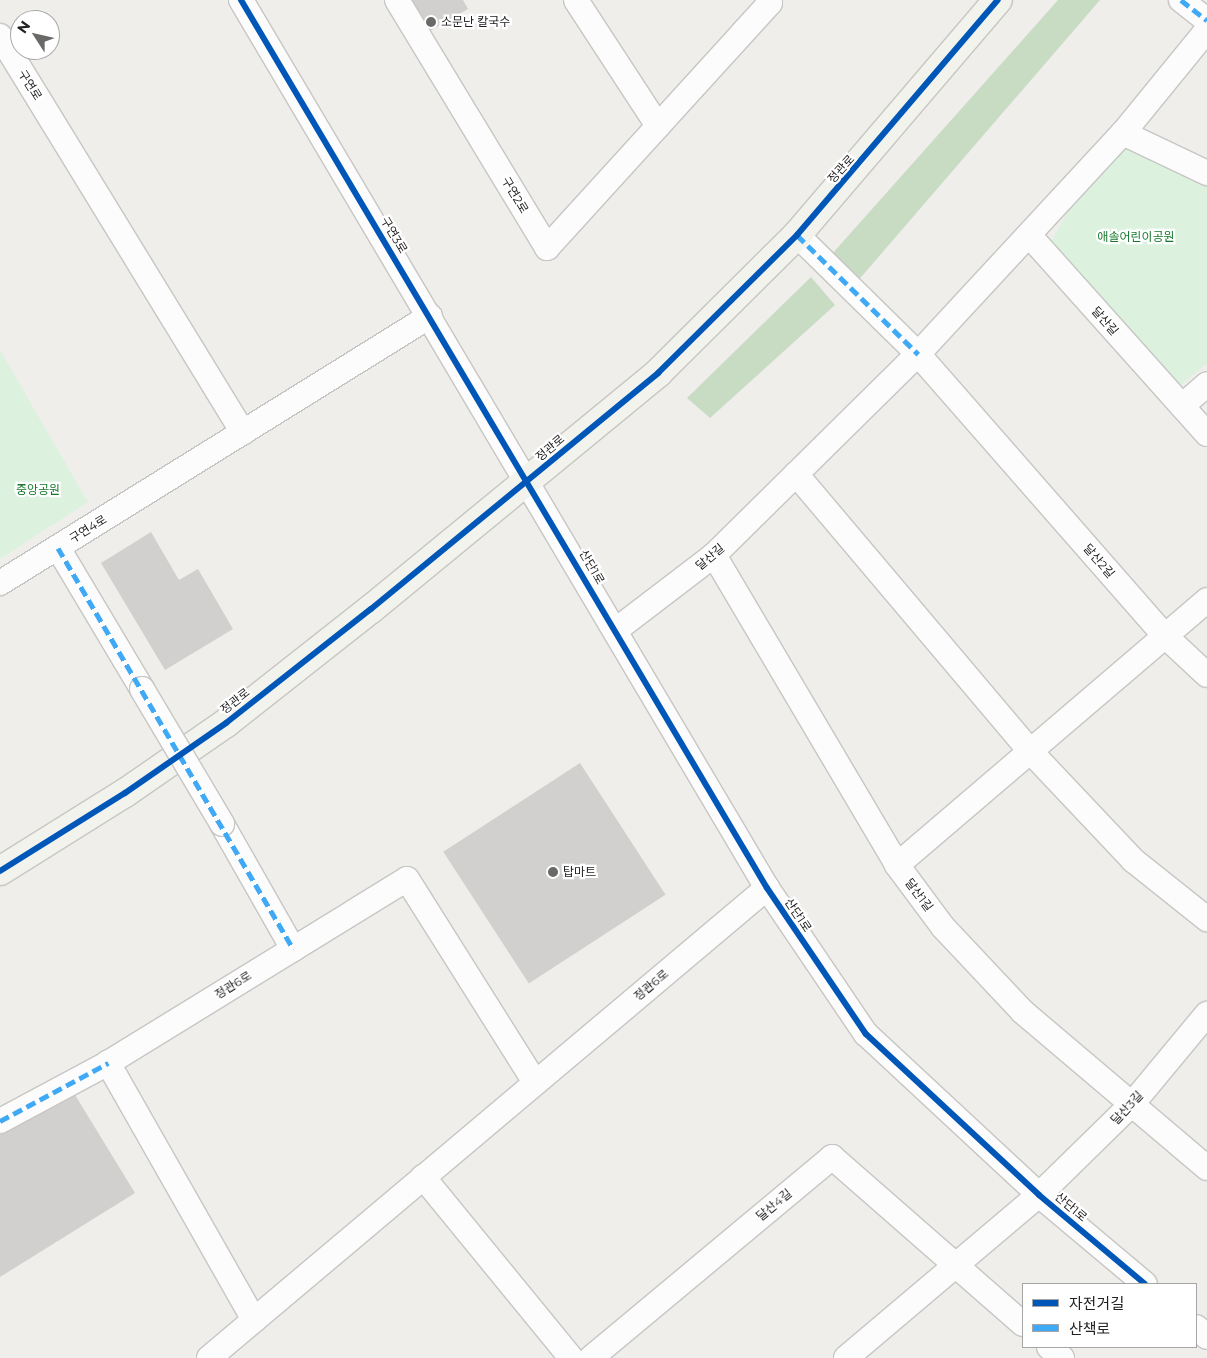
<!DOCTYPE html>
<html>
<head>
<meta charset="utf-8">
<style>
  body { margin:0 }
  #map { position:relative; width:1207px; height:1358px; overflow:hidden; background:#efeeeb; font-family:Montserrat,"Noto Sans KR",sans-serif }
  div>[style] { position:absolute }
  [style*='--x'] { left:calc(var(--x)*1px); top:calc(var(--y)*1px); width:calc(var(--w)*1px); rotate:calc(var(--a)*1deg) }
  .forest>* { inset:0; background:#c8dbc3 }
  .park>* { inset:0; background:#dcf2df }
  .building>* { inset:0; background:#d2d0ce; transform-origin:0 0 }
  .roads { filter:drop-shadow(1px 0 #c6c6c4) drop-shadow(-1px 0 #c6c6c4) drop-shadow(0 1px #c6c6c4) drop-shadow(0 -1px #c6c6c4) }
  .street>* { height:24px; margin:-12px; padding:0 12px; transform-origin:12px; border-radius:12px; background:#fdfcfc }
  .secondary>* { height:28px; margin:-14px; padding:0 14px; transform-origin:14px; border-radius:14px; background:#f2f3ed }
  .bridges { filter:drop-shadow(1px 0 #c6c6c4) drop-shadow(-1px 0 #c6c6c4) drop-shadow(0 1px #c6c6c4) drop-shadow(0 -1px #c6c6c4) }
  .street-bridge>* { height:24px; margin:-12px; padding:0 12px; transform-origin:12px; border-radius:12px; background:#fdfcfc }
  .quiet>* { height:5px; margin-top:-2.5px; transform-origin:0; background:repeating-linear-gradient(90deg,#3fa9f5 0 10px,transparent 0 15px) }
  .cycleway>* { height:6px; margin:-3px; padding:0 3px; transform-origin:3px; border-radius:3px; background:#0057b8 }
  .dots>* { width:14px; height:14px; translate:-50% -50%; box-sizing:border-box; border:2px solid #fff; border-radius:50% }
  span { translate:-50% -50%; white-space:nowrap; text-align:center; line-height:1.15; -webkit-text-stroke:4.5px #fff; paint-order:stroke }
  .poi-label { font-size:12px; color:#212121 }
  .left { translate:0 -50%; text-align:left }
  .street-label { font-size:12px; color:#212121 }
  .park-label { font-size:12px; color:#18772e }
  .legend { position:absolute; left:1022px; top:1283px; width:175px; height:65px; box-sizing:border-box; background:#fff; border:1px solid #a6a6a6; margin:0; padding:6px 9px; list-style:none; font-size:15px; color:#212121 }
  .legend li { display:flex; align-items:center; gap:10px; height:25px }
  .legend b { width:25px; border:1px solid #a6a6a6 }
  .north { position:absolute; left:10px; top:10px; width:50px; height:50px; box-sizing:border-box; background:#fff; border:1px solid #a6a6a6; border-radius:50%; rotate:305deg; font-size:14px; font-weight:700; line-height:20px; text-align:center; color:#212121 }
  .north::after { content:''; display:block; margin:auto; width:18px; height:22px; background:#696968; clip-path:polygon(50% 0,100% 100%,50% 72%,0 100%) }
</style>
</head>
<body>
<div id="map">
  <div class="forest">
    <div style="clip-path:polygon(1058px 0,1100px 0,850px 290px,824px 263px)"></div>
    <div style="clip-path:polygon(811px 277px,835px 305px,710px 418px,687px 398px)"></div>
  </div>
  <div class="park">
    <div style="clip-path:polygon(1124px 144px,1207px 182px,1207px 363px,1175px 390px,1050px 244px,1073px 201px)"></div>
    <div style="clip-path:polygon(0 350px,88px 502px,0 559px)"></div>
  </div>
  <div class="building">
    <div style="clip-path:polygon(406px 0,463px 0,468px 9px,423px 35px)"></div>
    <div style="clip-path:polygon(151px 532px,179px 580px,198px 569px,233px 629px,165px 670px,101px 563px)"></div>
    <div style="left:580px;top:763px;width:157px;height:163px;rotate:57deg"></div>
    <div style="clip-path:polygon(72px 1090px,135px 1193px,0 1277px,0 1135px)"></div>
  </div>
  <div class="roads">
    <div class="street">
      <div style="--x:241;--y:0;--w:1032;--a:59.36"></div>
      <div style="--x:767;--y:888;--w:176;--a:55.9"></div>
      <div style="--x:866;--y:1034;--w:236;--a:42.9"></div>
      <div style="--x:1039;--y:1195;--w:138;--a:40"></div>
      <div style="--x:397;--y:0;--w:290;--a:58.8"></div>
      <div style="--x:547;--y:248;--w:165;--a:-47.7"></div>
      <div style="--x:658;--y:126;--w:150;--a:-123.1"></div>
      <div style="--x:1181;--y:0;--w:33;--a:38"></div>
      <div style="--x:0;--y:36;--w:465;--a:58.5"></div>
      <div style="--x:658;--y:126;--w:166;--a:-47.7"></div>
      <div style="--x:770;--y:3;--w:4;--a:-124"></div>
      <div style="--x:1123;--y:133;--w:93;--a:25.5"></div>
      <div style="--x:797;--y:235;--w:170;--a:44.5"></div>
      <div style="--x:918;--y:354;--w:375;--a:48.8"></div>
      <div style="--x:1165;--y:636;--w:57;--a:42.9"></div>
      <div style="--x:1029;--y:235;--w:267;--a:48.2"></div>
      <div style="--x:1182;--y:406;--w:33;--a:-41"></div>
      <div style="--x:796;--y:474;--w:363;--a:49.8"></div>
      <div style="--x:1030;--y:751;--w:150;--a:46.6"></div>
      <div style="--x:1133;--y:860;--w:95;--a:38.6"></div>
      <div style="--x:58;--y:548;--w:164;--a:59.2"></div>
      <div style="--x:714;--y:555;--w:360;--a:59.4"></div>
      <div style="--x:897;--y:865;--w:77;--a:53.4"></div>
      <div style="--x:943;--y:927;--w:117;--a:46.7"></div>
      <div style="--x:1023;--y:1012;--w:241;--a:40.3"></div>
      <div style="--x:0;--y:583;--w:506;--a:-31.84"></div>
      <div style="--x:616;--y:630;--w:123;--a:-37.4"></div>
      <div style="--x:714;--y:555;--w:286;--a:-44.6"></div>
      <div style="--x:918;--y:354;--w:301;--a:-47.2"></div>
      <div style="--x:1123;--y:133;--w:133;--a:-50.8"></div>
      <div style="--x:222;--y:824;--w:144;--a:60.4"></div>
      <div style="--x:897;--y:865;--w:408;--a:-40.5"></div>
      <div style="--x:0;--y:1121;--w:123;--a:-28.2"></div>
      <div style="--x:423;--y:1177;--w:234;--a:50.7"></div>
      <div style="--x:254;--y:1320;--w:296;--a:-119.6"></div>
      <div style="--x:108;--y:1063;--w:351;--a:-31.6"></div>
      <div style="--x:407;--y:879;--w:240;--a:57.8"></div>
      <div style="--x:1196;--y:1327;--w:15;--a:42"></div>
      <div style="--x:1049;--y:1347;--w:17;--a:40"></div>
      <div style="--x:209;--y:1358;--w:730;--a:-40.11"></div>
      <div style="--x:591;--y:1358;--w:314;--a:-39.8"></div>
      <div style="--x:832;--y:1157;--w:254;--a:41.2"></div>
      <div style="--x:846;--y:1358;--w:253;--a:-40.2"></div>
      <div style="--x:1039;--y:1195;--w:132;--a:-44.4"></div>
      <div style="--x:1133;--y:1103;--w:116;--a:-50.3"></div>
    </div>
    <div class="secondary">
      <div style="--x:0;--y:871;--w:147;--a:-32"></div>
      <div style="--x:125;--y:793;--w:123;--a:-34.7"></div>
      <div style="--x:226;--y:723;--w:184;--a:-38.2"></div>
      <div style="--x:371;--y:609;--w:372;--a:-39.4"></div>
      <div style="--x:658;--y:373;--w:196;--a:-44.8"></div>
      <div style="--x:797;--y:235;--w:309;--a:-49.5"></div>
    </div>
  </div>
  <div class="bridges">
    <div class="street-bridge">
      <div style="--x:142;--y:689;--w:157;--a:59.3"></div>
    </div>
  </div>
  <div class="quiet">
    <div style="--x:1181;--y:0;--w:33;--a:38"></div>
    <div style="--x:797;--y:235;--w:170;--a:44.5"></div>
    <div style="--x:58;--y:548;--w:465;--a:59.6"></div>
    <div style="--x:0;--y:1121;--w:123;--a:-28.2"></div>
  </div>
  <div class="cycleway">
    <div style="--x:241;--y:0;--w:1032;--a:59.36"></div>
    <div style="--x:767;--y:888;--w:176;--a:55.9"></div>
    <div style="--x:866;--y:1034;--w:236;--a:42.9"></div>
    <div style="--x:1039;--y:1195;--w:138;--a:40"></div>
    <div style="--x:0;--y:871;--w:147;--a:-32"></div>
    <div style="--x:125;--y:793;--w:123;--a:-34.7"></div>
    <div style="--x:226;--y:723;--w:184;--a:-38.2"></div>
    <div style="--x:371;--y:609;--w:372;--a:-39.4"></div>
    <div style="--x:658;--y:373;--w:196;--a:-44.8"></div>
    <div style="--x:797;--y:235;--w:309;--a:-49.5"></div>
  </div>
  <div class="dots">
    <div style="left:431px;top:22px;background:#696968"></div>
    <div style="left:553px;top:872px;background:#696968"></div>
  </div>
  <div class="poi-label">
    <span class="left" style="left:441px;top:22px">소문난 칼국수</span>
    <span class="left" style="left:563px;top:872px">탑마트</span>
  </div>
  <div class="street-label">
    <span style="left:30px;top:85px;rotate:58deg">구연로</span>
    <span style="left:841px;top:169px;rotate:-48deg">정관로</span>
    <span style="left:515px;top:195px;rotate:59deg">구연2로</span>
    <span style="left:394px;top:235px;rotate:59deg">구연3로</span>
    <span style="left:1105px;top:321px;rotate:49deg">달산길</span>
    <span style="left:550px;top:448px;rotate:-40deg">정관로</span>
    <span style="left:88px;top:529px;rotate:-32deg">구연4로</span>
    <span style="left:710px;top:557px;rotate:-40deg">달산길</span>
    <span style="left:1099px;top:561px;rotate:49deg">달산2길</span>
    <span style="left:592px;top:567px;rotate:60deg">산단1로</span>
    <span style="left:235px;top:701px;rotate:-38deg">정관로</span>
    <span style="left:919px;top:895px;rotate:53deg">달산1길</span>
    <span style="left:798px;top:915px;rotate:56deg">산단1로</span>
    <span style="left:233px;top:985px;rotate:-32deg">정관6로</span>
    <span style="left:651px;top:985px;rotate:-40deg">정관6로</span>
    <span style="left:1127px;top:1108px;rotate:-47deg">달산3길</span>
    <span style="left:774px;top:1205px;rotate:-40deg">달산4길</span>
    <span style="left:1071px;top:1207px;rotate:40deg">산단1로</span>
  </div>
  <div class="park-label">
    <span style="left:1136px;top:237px">애솔어린이공원</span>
    <span style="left:38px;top:490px">중앙공원</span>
  </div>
  <ul class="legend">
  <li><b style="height:6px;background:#0057b8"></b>자전거길</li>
  <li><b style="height:6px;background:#3fa9f5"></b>산책로</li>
  </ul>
  <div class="north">N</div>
</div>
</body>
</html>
